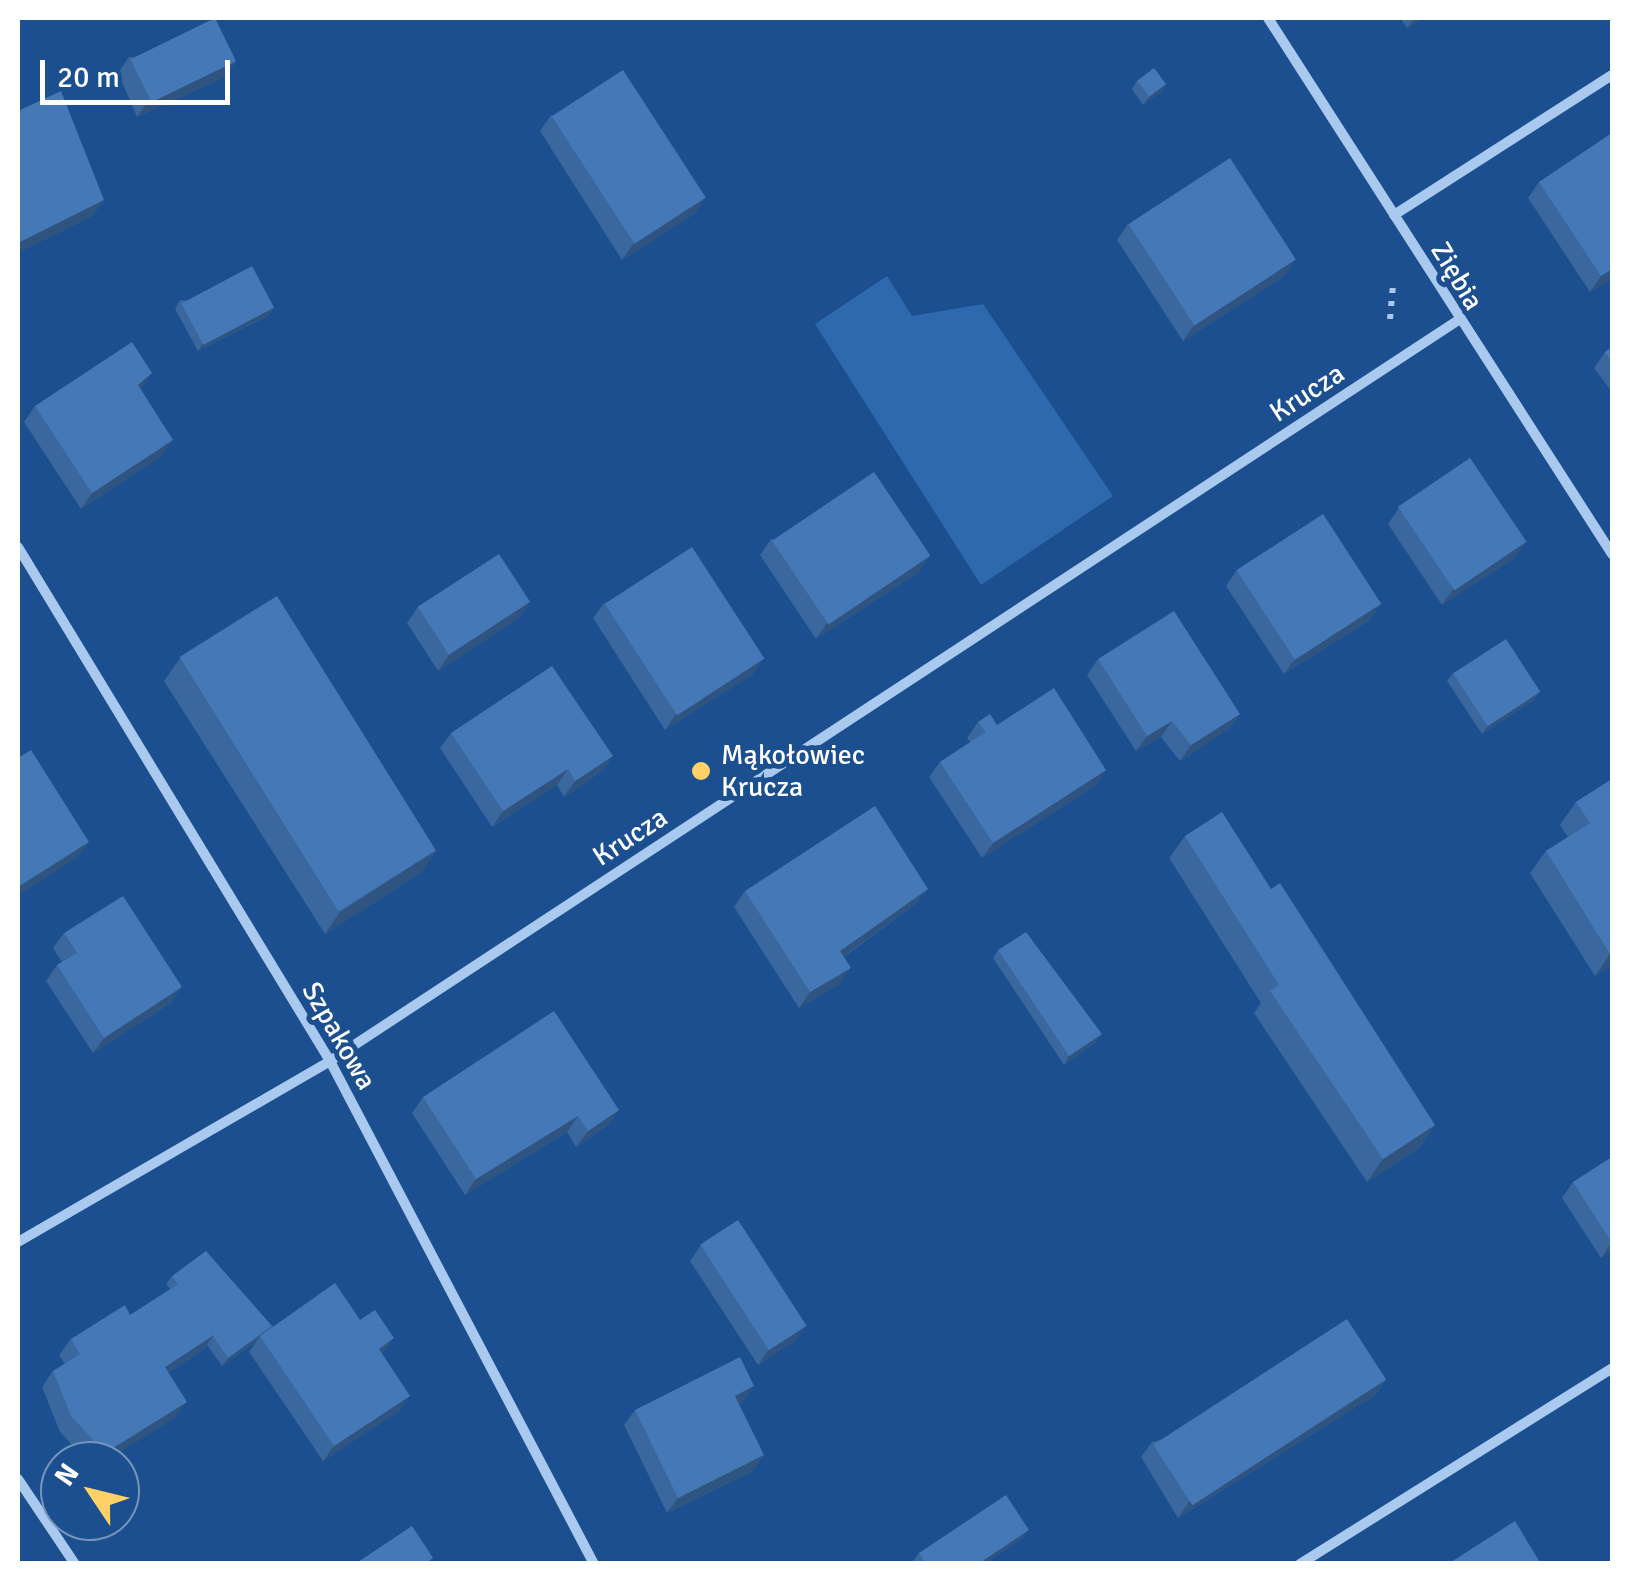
<!DOCTYPE html>
<html>
<head>
<meta charset="utf-8">
<style>
  body { margin:0 }
  #map { position:relative; width:1630px; height:1581px; overflow:hidden; background:#1b4f8f; font-family:Signika,sans-serif }
  div>[style] { position:absolute }
  [style*='--x'] { left:calc(var(--x)*1px); top:calc(var(--y)*1px); width:calc(var(--w)*1px); rotate:calc(var(--a)*1deg) }
  .green>* { inset:0; background:#2e69ad }
  .path>* { height:6px; margin-top:-3px; transform-origin:0; background:repeating-linear-gradient(90deg,#a9c9ee 0 5px,transparent 0 13px) }
  .minor>* { height:10px; margin:-5px; padding:0 5px; transform-origin:5px; border-radius:5px; background:#a9c9ee }
  .wall>* { inset:0; background:#3a679d }
  .shaded-wall>* { inset:0; background:#305480 }
  .building>* { inset:0; background:#4478b7; transform-origin:0 0 }
  .dots>* { width:28px; height:28px; translate:-50% -50%; box-sizing:border-box; border:5px solid #1b4f8f; border-radius:50% }
  span { translate:-50% -50%; white-space:nowrap; text-align:center; line-height:1.15; -webkit-text-stroke:10px #1b4f8f; paint-order:stroke }
  .street-label { font-size:28px; color:#fff }
  .poi-label { font-size:28px; color:#fff }
  .left { translate:0 -50%; text-align:left }
  .frame { position:absolute; inset:0; border:20px solid #fff; pointer-events:none }
  .north { position:absolute; left:40px; top:1441px; width:100px; height:100px; box-sizing:border-box; background:#1b4f8f; border:2px solid #7695bc; border-radius:50%; rotate:305deg; font-size:28px; font-weight:700; line-height:40px; text-align:center; color:#fff }
  .north::after { content:''; display:block; margin:auto; width:35px; height:45px; background:#ffd166; clip-path:polygon(50% 0,100% 100%,50% 72%,0 100%) }
  .scale { position:absolute; left:40px; top:60px; width:190px; height:45px; box-sizing:border-box; border:5px solid #fff; border-top:0; padding-left:12px; font-size:30px; line-height:35px; white-space:nowrap; color:#fff; -webkit-text-stroke:8px #1b4f8f; paint-order:stroke }
</style>
</head>
<body>
<div id="map">
  <div class="green">
    <div style="clip-path:polygon(887px 276px,912px 316px,983px 304px,1113px 496px,981px 585px,815px 324px)"></div>
  </div>
  <div class="path">
    <div style="--x:1390;--y:319;--w:32;--a:-85"></div>
  </div>
  <div class="minor">
    <div style="--x:1268;--y:18;--w:637;--a:57.31"></div>
    <div style="--x:1394;--y:215;--w:259;--a:-32.7"></div>
    <div style="--x:18;--y:547;--w:601;--a:58.74"></div>
    <div style="--x:330;--y:1061;--w:568;--a:62.31"></div>
    <div style="--x:18;--y:1242;--w:361;--a:-30.1"></div>
    <div style="--x:330;--y:1061;--w:1348;--a:-33.29"></div>
    <div style="--x:18;--y:1479;--w:102;--a:56.2"></div>
    <div style="--x:1300;--y:1564;--w:368;--a:-32.1"></div>
  </div>
  <div class="wall">
    <div style="clip-path:polygon(1402px 18px,1424px 18px,1407px 28px,1401px 19px)"></div>
    <div style="clip-path:polygon(129px 57px,236px 61px,225px 77px,137px 117px,118px 73px)"></div>
    <div style="clip-path:polygon(1137px 81px,1166px 84px,1161px 92px,1143px 105px,1132px 89px)"></div>
    <div style="clip-path:polygon(551px 115px,705px 198px,694px 214px,622px 260px,540px 131px)"></div>
    <div style="clip-path:polygon(1612px 133px,1612px 278px,1590px 292px,1528px 198px,1539px 182px)"></div>
    <div style="clip-path:polygon(1128px 224px,1285px 276px,1183px 341px,1117px 240px)"></div>
    <div style="clip-path:polygon(180px 300px,274px 308px,268px 316px,198px 351px,175px 309px)"></div>
    <div style="clip-path:polygon(1612px 347px,1612px 392px,1594px 368px,1605px 352px)"></div>
    <div style="clip-path:polygon(141px 389px,162px 456px,81px 509px,24px 422px,35px 406px)"></div>
    <div style="clip-path:polygon(1399px 508px,1515px 558px,1442px 605px,1388px 524px)"></div>
    <div style="clip-path:polygon(771px 539px,919px 572px,816px 639px,760px 555px)"></div>
    <div style="clip-path:polygon(1237px 570px,1370px 620px,1284px 674px,1226px 586px)"></div>
    <div style="clip-path:polygon(530px 602px,519px 618px,438px 671px,407px 623px,418px 607px)"></div>
    <div style="clip-path:polygon(604px 603px,753px 674px,665px 730px,593px 618px)"></div>
    <div style="clip-path:polygon(180px 658px,422px 872px,325px 934px,164px 681px)"></div>
    <div style="clip-path:polygon(1098px 659px,1240px 714px,1229px 729px,1180px 761px,1161px 737px,1136px 751px,1087px 675px)"></div>
    <div style="clip-path:polygon(1453px 673px,1534px 700px,1482px 734px,1447px 681px)"></div>
    <div style="clip-path:polygon(978px 722px,997px 725px,1106px 770px,1095px 786px,982px 858px,929px 777px,940px 762px,970px 742px,967px 738px)"></div>
    <div style="clip-path:polygon(451px 733px,613px 756px,602px 771px,564px 797px,557px 785px,492px 827px,440px 748px)"></div>
    <div style="clip-path:polygon(1612px 779px,1612px 965px,1595px 976px,1530px 873px,1546px 851px,1568px 837px,1560px 825px,1576px 802px)"></div>
    <div style="clip-path:polygon(1185px 836px,1271px 889px,1435px 1125px,1419px 1148px,1367px 1182px,1254px 1013px,1261px 1003px,1169px 858px)"></div>
    <div style="clip-path:polygon(745px 891px,916px 904px,844px 957px,840px 984px,799px 1008px,734px 907px)"></div>
    <div style="clip-path:polygon(64px 933px,171px 1003px,93px 1053px,46px 981px,57px 965px,62px 962px,53px 948px)"></div>
    <div style="clip-path:polygon(998px 950px,1096px 1042px,1064px 1065px,993px 958px)"></div>
    <div style="clip-path:polygon(423px 1097px,619px 1110px,608px 1125px,576px 1147px,567px 1132px,465px 1195px,412px 1113px)"></div>
    <div style="clip-path:polygon(1612px 1157px,1612px 1251px,1601px 1258px,1562px 1198px,1573px 1182px)"></div>
    <div style="clip-path:polygon(701px 1245px,795px 1341px,758px 1365px,690px 1261px)"></div>
    <div style="clip-path:polygon(172px 1276px,272px 1326px,382px 1354px,399px 1411px,323px 1461px,249px 1352px,256px 1342px,222px 1366px,207px 1345px,203px 1350px,168px 1373px,176px 1417px,105px 1461px,87px 1461px,60px 1432px,42px 1387px,53px 1371px,65px 1364px,59px 1355px,71px 1339px,130px 1315px,170px 1289px,166px 1284px)"></div>
    <div style="clip-path:polygon(1386px 1380px,1374px 1396px,1178px 1518px,1141px 1457px,1152px 1442px)"></div>
    <div style="clip-path:polygon(743px 1402px,739px 1404px,753px 1471px,667px 1513px,624px 1425px,635px 1410px)"></div>
    <div style="clip-path:polygon(1023px 1538px,984px 1564px,915px 1564px,913px 1561px,919px 1553px)"></div>
  </div>
  <div class="shaded-wall">
    <div style="clip-path:polygon(1415px 18px,1424px 18px,1407px 28px)"></div>
    <div style="clip-path:polygon(236px 61px,225px 77px,137px 117px,148px 101px)"></div>
    <div style="clip-path:polygon(1166px 84px,1161px 92px,1143px 105px,1149px 97px)"></div>
    <div style="clip-path:polygon(705px 198px,694px 214px,622px 260px,633px 244px)"></div>
    <div style="clip-path:polygon(104px 200px,93px 216px,18px 253px,18px 243px)"></div>
    <div style="clip-path:polygon(1296px 260px,1285px 276px,1183px 341px,1194px 325px)"></div>
    <div style="clip-path:polygon(1612px 269px,1612px 278px,1590px 292px,1601px 276px)"></div>
    <div style="clip-path:polygon(274px 308px,268px 316px,198px 351px,203px 343px)"></div>
    <div style="clip-path:polygon(152px 373px,141px 389px,138px 385px)"></div>
    <div style="clip-path:polygon(173px 440px,162px 456px,81px 509px,92px 493px)"></div>
    <div style="clip-path:polygon(1526px 542px,1515px 558px,1442px 605px,1453px 589px)"></div>
    <div style="clip-path:polygon(930px 556px,919px 572px,816px 639px,827px 623px)"></div>
    <div style="clip-path:polygon(530px 602px,519px 618px,438px 671px,449px 655px)"></div>
    <div style="clip-path:polygon(1381px 604px,1370px 620px,1284px 674px,1295px 659px)"></div>
    <div style="clip-path:polygon(764px 659px,753px 674px,665px 730px,676px 714px)"></div>
    <div style="clip-path:polygon(1540px 692px,1534px 700px,1482px 734px,1488px 726px)"></div>
    <div style="clip-path:polygon(1240px 714px,1229px 729px,1180px 761px,1191px 745px)"></div>
    <div style="clip-path:polygon(1172px 721px,1161px 737px,1136px 751px,1147px 736px)"></div>
    <div style="clip-path:polygon(613px 756px,602px 771px,564px 797px,575px 781px)"></div>
    <div style="clip-path:polygon(568px 769px,557px 785px,492px 827px,503px 811px)"></div>
    <div style="clip-path:polygon(1106px 770px,1095px 786px,982px 858px,993px 843px)"></div>
    <div style="clip-path:polygon(89px 842px,78px 857px,18px 896px,18px 887px)"></div>
    <div style="clip-path:polygon(438px 849px,422px 872px,325px 934px,340px 912px)"></div>
    <div style="clip-path:polygon(928px 889px,916px 904px,829px 967px,840px 951px)"></div>
    <div style="clip-path:polygon(1612px 953px,1612px 965px,1595px 976px,1610px 954px)"></div>
    <div style="clip-path:polygon(851px 968px,840px 984px,799px 1008px,810px 992px)"></div>
    <div style="clip-path:polygon(182px 987px,171px 1003px,93px 1053px,104px 1038px)"></div>
    <div style="clip-path:polygon(1102px 1034px,1096px 1042px,1064px 1065px,1069px 1056px)"></div>
    <div style="clip-path:polygon(619px 1110px,608px 1125px,576px 1147px,588px 1131px)"></div>
    <div style="clip-path:polygon(578px 1116px,567px 1132px,465px 1195px,476px 1179px)"></div>
    <div style="clip-path:polygon(1435px 1125px,1419px 1148px,1367px 1182px,1383px 1159px)"></div>
    <div style="clip-path:polygon(1612px 1242px,1612px 1251px,1601px 1258px)"></div>
    <div style="clip-path:polygon(272px 1326px,260px 1336px,256px 1342px,222px 1366px,228px 1358px)"></div>
    <div style="clip-path:polygon(806px 1326px,795px 1341px,758px 1365px,769px 1349px)"></div>
    <div style="clip-path:polygon(214px 1335px,203px 1350px,154px 1383px,165px 1367px)"></div>
    <div style="clip-path:polygon(394px 1338px,382px 1354px,379px 1349px)"></div>
    <div style="clip-path:polygon(1386px 1380px,1374px 1396px,1178px 1518px,1189px 1502px)"></div>
    <div style="clip-path:polygon(754px 1386px,743px 1402px,724px 1412px,735px 1396px)"></div>
    <div style="clip-path:polygon(410px 1396px,399px 1411px,323px 1461px,334px 1446px)"></div>
    <div style="clip-path:polygon(187px 1402px,176px 1417px,105px 1461px,99px 1461px,105px 1453px)"></div>
    <div style="clip-path:polygon(764px 1455px,753px 1471px,667px 1513px,678px 1498px)"></div>
    <div style="clip-path:polygon(1029px 1530px,1023px 1538px,984px 1564px,978px 1564px)"></div>
  </div>
  <div class="building">
    <div style="left:215px;top:18px;width:48px;height:94px;rotate:64deg"></div>
    <div style="left:1154px;top:68px;width:20px;height:21px;rotate:53deg"></div>
    <div style="left:623px;top:70px;width:152px;height:85px;rotate:57deg"></div>
    <div style="clip-path:polygon(61px 91px,104px 200px,18px 243px,18px 111px)"></div>
    <div style="clip-path:polygon(1612px 133px,1612px 269px,1601px 276px,1539px 182px)"></div>
    <div style="left:1230px;top:158px;width:121px;height:121px;rotate:57deg"></div>
    <div style="left:252px;top:266px;width:47px;height:80px;rotate:62deg"></div>
    <div style="clip-path:polygon(132px 342px,152px 373px,138px 385px,173px 440px,92px 493px,35px 406px)"></div>
    <div style="clip-path:polygon(1612px 347px,1612px 362px,1605px 352px)"></div>
    <div style="left:1470px;top:458px;width:101px;height:87px;rotate:56deg"></div>
    <div style="left:874px;top:472px;width:101px;height:123px;rotate:56deg"></div>
    <div style="left:1323px;top:514px;width:107px;height:103px;rotate:57deg"></div>
    <div style="left:692px;top:547px;width:133px;height:104px;rotate:57deg"></div>
    <div style="left:499px;top:554px;width:57px;height:97px;rotate:57deg"></div>
    <div style="left:277px;top:596px;width:300px;height:115px;rotate:58deg"></div>
    <div style="clip-path:polygon(1174px 611px,1240px 714px,1191px 745px,1172px 721px,1147px 736px,1098px 659px)"></div>
    <div style="left:1506px;top:639px;width:63px;height:63px;rotate:57deg"></div>
    <div style="clip-path:polygon(552px 666px,613px 756px,575px 781px,568px 769px,503px 811px,451px 733px)"></div>
    <div style="clip-path:polygon(1054px 688px,1106px 770px,993px 843px,940px 762px,986px 732px,978px 722px,990px 714px,997px 725px)"></div>
    <div style="clip-path:polygon(31px 750px,89px 842px,18px 887px,18px 758px)"></div>
    <div style="clip-path:polygon(1612px 779px,1612px 953px,1610px 954px,1546px 851px,1590px 823px,1576px 802px)"></div>
    <div style="clip-path:polygon(875px 806px,928px 889px,840px 951px,851px 968px,810px 992px,745px 891px)"></div>
    <div style="clip-path:polygon(1222px 812px,1271px 889px,1280px 883px,1435px 1125px,1383px 1159px,1270px 991px,1279px 985px,1185px 836px)"></div>
    <div style="clip-path:polygon(123px 896px,182px 987px,104px 1038px,57px 965px,77px 953px,64px 933px)"></div>
    <div style="clip-path:polygon(1026px 932px,1102px 1034px,1069px 1056px,998px 950px)"></div>
    <div style="clip-path:polygon(554px 1011px,619px 1110px,588px 1131px,578px 1116px,476px 1179px,423px 1097px)"></div>
    <div style="clip-path:polygon(1612px 1157px,1612px 1243px,1573px 1182px)"></div>
    <div style="left:738px;top:1220px;width:126px;height:45px;rotate:57deg"></div>
    <div style="clip-path:polygon(206px 1251px,272px 1326px,228px 1358px,213px 1336px,214px 1335px,182px 1282px,178px 1284px,172px 1276px)"></div>
    <div style="clip-path:polygon(182px 1282px,214px 1335px,165px 1367px,187px 1402px,105px 1453px,71px 1416px,53px 1371px,80px 1354px,71px 1339px,125px 1305px,130px 1315px)"></div>
    <div style="clip-path:polygon(335px 1283px,360px 1320px,375px 1310px,394px 1338px,379px 1349px,410px 1396px,334px 1446px,260px 1336px)"></div>
    <div style="left:1347px;top:1319px;width:72px;height:231px;rotate:57deg"></div>
    <div style="clip-path:polygon(740px 1357px,754px 1386px,735px 1396px,764px 1455px,678px 1498px,635px 1410px)"></div>
    <div style="clip-path:polygon(1006px 1495px,1029px 1530px,978px 1564px,926px 1564px,919px 1553px)"></div>
    <div style="clip-path:polygon(1515px 1521px,1541px 1564px,1448px 1564px)"></div>
    <div style="clip-path:polygon(412px 1526px,433px 1558px,425px 1564px,355px 1564px)"></div>
  </div>
  <div class="dots">
    <div style="left:701px;top:771px;background:#ffd166"></div>
  </div>
  <div class="street-label">
    <span style="left:1457px;top:276px;rotate:59deg">Ziębia</span>
    <span style="left:1307px;top:393px;rotate:-33deg">Krucza</span>
    <span style="left:630px;top:837px;rotate:-33deg">Krucza</span>
    <span style="left:339px;top:1036px;rotate:60deg">Szpakowa</span>
  </div>
  <div class="poi-label">
    <span class="left" style="left:721px;top:771px">Mąkołowiec<br>Krucza</span>
  </div>
  <div class="frame"></div>
  <div class="north">N</div>
  <div class="scale">20 m</div>
</div>
</body>
</html>
